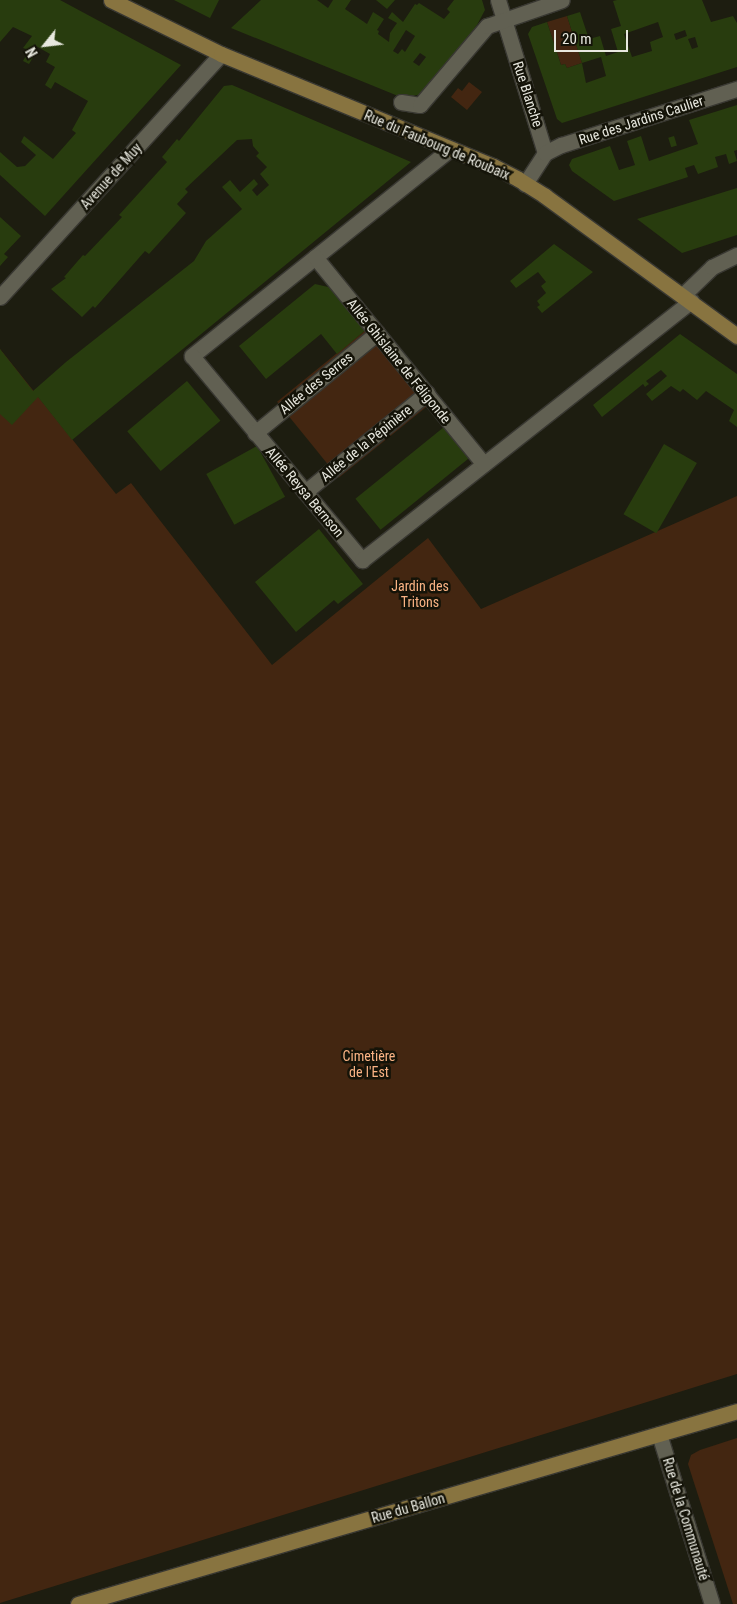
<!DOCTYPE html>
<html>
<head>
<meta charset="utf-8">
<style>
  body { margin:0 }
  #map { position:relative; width:737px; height:1604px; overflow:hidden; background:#1d1d10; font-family:"Roboto Condensed",sans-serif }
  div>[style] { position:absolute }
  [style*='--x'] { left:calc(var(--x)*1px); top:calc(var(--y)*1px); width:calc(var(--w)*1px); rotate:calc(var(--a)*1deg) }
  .green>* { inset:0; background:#432611; transform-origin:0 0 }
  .building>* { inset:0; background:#283c0e; transform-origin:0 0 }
  .roads { filter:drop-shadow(1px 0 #393832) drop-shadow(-1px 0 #393832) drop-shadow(0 1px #393832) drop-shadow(0 -1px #393832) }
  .street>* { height:15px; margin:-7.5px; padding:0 7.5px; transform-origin:7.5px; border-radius:7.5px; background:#616052 }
  .secondary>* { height:15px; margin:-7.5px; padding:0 7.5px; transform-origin:7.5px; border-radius:7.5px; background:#887440 }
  span { translate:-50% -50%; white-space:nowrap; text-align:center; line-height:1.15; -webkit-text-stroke:5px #141308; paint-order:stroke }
  .street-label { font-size:14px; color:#e8e8df }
  .park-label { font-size:14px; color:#fab384 }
  .north { position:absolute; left:20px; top:20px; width:50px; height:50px; -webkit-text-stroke:4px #141308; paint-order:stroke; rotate:241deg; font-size:14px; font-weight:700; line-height:20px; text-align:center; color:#e8e8df }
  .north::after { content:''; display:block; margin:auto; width:18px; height:22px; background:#e8e8df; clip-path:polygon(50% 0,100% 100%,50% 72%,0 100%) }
  .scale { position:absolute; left:554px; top:30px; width:74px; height:22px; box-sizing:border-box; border:2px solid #e8e8df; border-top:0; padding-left:6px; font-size:15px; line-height:18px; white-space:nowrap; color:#e8e8df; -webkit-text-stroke:4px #141308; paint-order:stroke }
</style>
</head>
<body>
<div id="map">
  <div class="green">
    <div style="clip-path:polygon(567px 16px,582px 63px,567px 68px,565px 64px,561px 65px,547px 22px)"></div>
    <div style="clip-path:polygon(469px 82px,482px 92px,467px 110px,451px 97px,458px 88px,462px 91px)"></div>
    <div style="left:368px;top:328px;width:98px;height:117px;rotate:51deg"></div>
    <div style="clip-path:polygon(0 349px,116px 494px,131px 483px,272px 665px,428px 538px,481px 609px,737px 496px,737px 1374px,0 1603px)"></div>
    <div style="clip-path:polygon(737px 1438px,737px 1604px,733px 1604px,688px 1464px,691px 1455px,700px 1450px)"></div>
  </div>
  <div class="building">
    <div style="clip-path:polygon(0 0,60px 0,181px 65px,45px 216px,0 175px,0 152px,17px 167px,25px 166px,36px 155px,21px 142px,24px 136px,53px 159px,76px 133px,72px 130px,88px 101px,55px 82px,51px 89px,45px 85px,55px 67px,46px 62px,50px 54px,36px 46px,37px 51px,29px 64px,23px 61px,29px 50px,23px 48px,32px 36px,13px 27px,0 42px)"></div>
    <div style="clip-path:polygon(174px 0,219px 0,210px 18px)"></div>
    <div style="clip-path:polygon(evenodd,261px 0,317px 0,328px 8px,333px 0,351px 0,345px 9px,367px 24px,373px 12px,384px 19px,377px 30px,379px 31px,378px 34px,389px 42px,390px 33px,397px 23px,388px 18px,392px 12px,403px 22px,415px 4px,417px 5px,419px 3px,444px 19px,450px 12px,447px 9px,454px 0,482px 0,485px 10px,477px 25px,422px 94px,403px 98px,231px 28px,261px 0,406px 30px,415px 36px,405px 52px,402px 49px,398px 54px,393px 51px,406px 30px,261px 0,420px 53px,426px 57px,419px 66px,413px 62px,420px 53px)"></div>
    <div style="clip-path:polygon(376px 0,395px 0,387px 9px)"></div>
    <div style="clip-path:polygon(evenodd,617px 0,702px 0,711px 22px,733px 16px,737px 23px,737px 67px,562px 123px,557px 119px,528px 34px,532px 27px,547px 22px,561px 65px,565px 64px,567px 68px,582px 63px,567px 16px,580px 12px,589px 39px,600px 36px,606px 56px,618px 52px,611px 29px,621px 26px,613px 1px,617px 0,658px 22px,663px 37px,650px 42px,652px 51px,632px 57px,624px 34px,658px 22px,617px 0,685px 30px,687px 36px,676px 40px,674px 34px,685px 30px,617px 0,695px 37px,698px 47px,692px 49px,688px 39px,695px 37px,617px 0,601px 57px,606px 76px,586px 83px,582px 63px,601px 57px)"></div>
    <div style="clip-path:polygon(232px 85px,411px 162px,72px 440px,38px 397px,12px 425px,0 414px,0 349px,33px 391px,66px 362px,194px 261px,206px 241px,242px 209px,222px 187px,230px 180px,240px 192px,254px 179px,258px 184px,252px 190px,257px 196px,269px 185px,260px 174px,267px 167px,256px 156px,259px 153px,253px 146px,252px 139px,237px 140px,185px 189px,188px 192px,177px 204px,186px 213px,149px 254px,145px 251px,95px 308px,93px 306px,82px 317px,51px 289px,66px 278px,64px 277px,83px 255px,85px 256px,122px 217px,119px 215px,167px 162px,162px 157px,177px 139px,179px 141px,224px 86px)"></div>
    <div style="clip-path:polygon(737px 105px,737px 150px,734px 151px,737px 161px,729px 164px,726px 154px,715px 157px,718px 167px,698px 174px,694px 165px,685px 168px,688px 177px,614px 201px,572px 171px,569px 165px,572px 159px,610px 146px,619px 170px,635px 165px,627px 141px,641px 136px,649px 161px,698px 144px,689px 120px)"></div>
    <div style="left:674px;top:136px;width:10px;height:6px;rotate:73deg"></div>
    <div style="clip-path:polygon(737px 188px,737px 235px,682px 253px,637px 219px)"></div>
    <div style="clip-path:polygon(0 217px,21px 236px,4px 254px,8px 257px,0 266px)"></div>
    <div style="clip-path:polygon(554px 244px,593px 272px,542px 313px,537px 307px,540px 305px,537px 301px,546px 293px,541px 286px,546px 282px,538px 272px,516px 288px,510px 281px)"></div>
    <div style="clip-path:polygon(315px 284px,337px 289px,368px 328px,337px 354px,321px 334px,266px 379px,239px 346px)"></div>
    <div style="clip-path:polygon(680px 334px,737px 374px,737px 427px,729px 421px,734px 410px,706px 391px,697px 400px,683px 389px,680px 392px,671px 386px,652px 401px,646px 394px,667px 376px,661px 370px,646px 381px,649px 384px,645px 387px,643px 384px,602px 417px,593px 405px)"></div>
    <div style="left:187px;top:381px;width:52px;height:78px;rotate:50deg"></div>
    <div style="left:444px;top:427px;width:40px;height:114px;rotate:51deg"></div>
    <div style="left:664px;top:444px;width:38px;height:81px;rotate:30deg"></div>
    <div style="left:257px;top:446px;width:58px;height:58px;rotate:61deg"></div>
    <div style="clip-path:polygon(319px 529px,363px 584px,338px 604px,334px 600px,296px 632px,255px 582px)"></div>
  </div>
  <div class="roads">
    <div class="street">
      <div style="--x:498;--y:0;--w:160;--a:72.9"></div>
      <div style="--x:545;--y:153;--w:37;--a:123"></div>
      <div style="--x:401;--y:102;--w:19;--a:9"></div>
      <div style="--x:420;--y:105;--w:104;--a:-49.7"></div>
      <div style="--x:487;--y:26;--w:79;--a:-19.1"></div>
      <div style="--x:450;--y:149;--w:331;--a:141.3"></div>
      <div style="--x:192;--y:356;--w:266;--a:50.2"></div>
      <div style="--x:362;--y:560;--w:419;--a:-38.2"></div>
      <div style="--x:545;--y:153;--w:18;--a:-27"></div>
      <div style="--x:561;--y:145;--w:185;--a:-17.7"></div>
      <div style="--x:315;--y:257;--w:267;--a:50.8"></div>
      <div style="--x:682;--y:296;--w:42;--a:-44"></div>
      <div style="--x:712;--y:267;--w:28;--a:-26"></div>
      <div style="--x:0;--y:297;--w:328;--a:-47.7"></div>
      <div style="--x:255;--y:433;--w:158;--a:-39.3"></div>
      <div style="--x:305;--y:492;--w:157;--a:-39.1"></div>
      <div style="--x:659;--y:1434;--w:178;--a:72.7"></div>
    </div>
    <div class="secondary">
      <div style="--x:111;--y:0;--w:123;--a:26.1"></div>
      <div style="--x:221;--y:54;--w:294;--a:22.4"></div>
      <div style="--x:493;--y:166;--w:28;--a:27"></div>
      <div style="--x:518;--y:179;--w:32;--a:32"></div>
      <div style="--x:545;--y:196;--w:238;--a:36.1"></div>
      <div style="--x:78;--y:1604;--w:687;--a:-16.32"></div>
    </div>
  </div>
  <div class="street-label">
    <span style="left:528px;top:94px;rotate:72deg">Rue Blanche</span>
    <span style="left:641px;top:120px;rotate:-18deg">Rue des Jardins Caulier</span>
    <span style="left:437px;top:145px;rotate:23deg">Rue du Faubourg de Roubaix</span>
    <span style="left:111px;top:176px;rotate:-48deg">Avenue de Muy</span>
    <span style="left:399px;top:361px;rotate:51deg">Allée Ghislaine de Féligonde</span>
    <span style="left:316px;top:383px;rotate:-39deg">Allée des Serres</span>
    <span style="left:366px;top:443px;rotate:-39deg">Allée de la Pépinière</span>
    <span style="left:305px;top:492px;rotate:50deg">Allée Reysa Bernson</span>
    <span style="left:408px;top:1508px;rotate:-16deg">Rue du Ballon</span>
    <span style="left:686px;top:1519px;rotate:73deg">Rue de la Communauté</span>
  </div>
  <div class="park-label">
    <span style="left:420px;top:594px">Jardin des<br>Tritons</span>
    <span style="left:369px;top:1064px">Cimetière<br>de l'Est</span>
  </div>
  <div class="north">N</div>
  <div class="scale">20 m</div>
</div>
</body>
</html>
